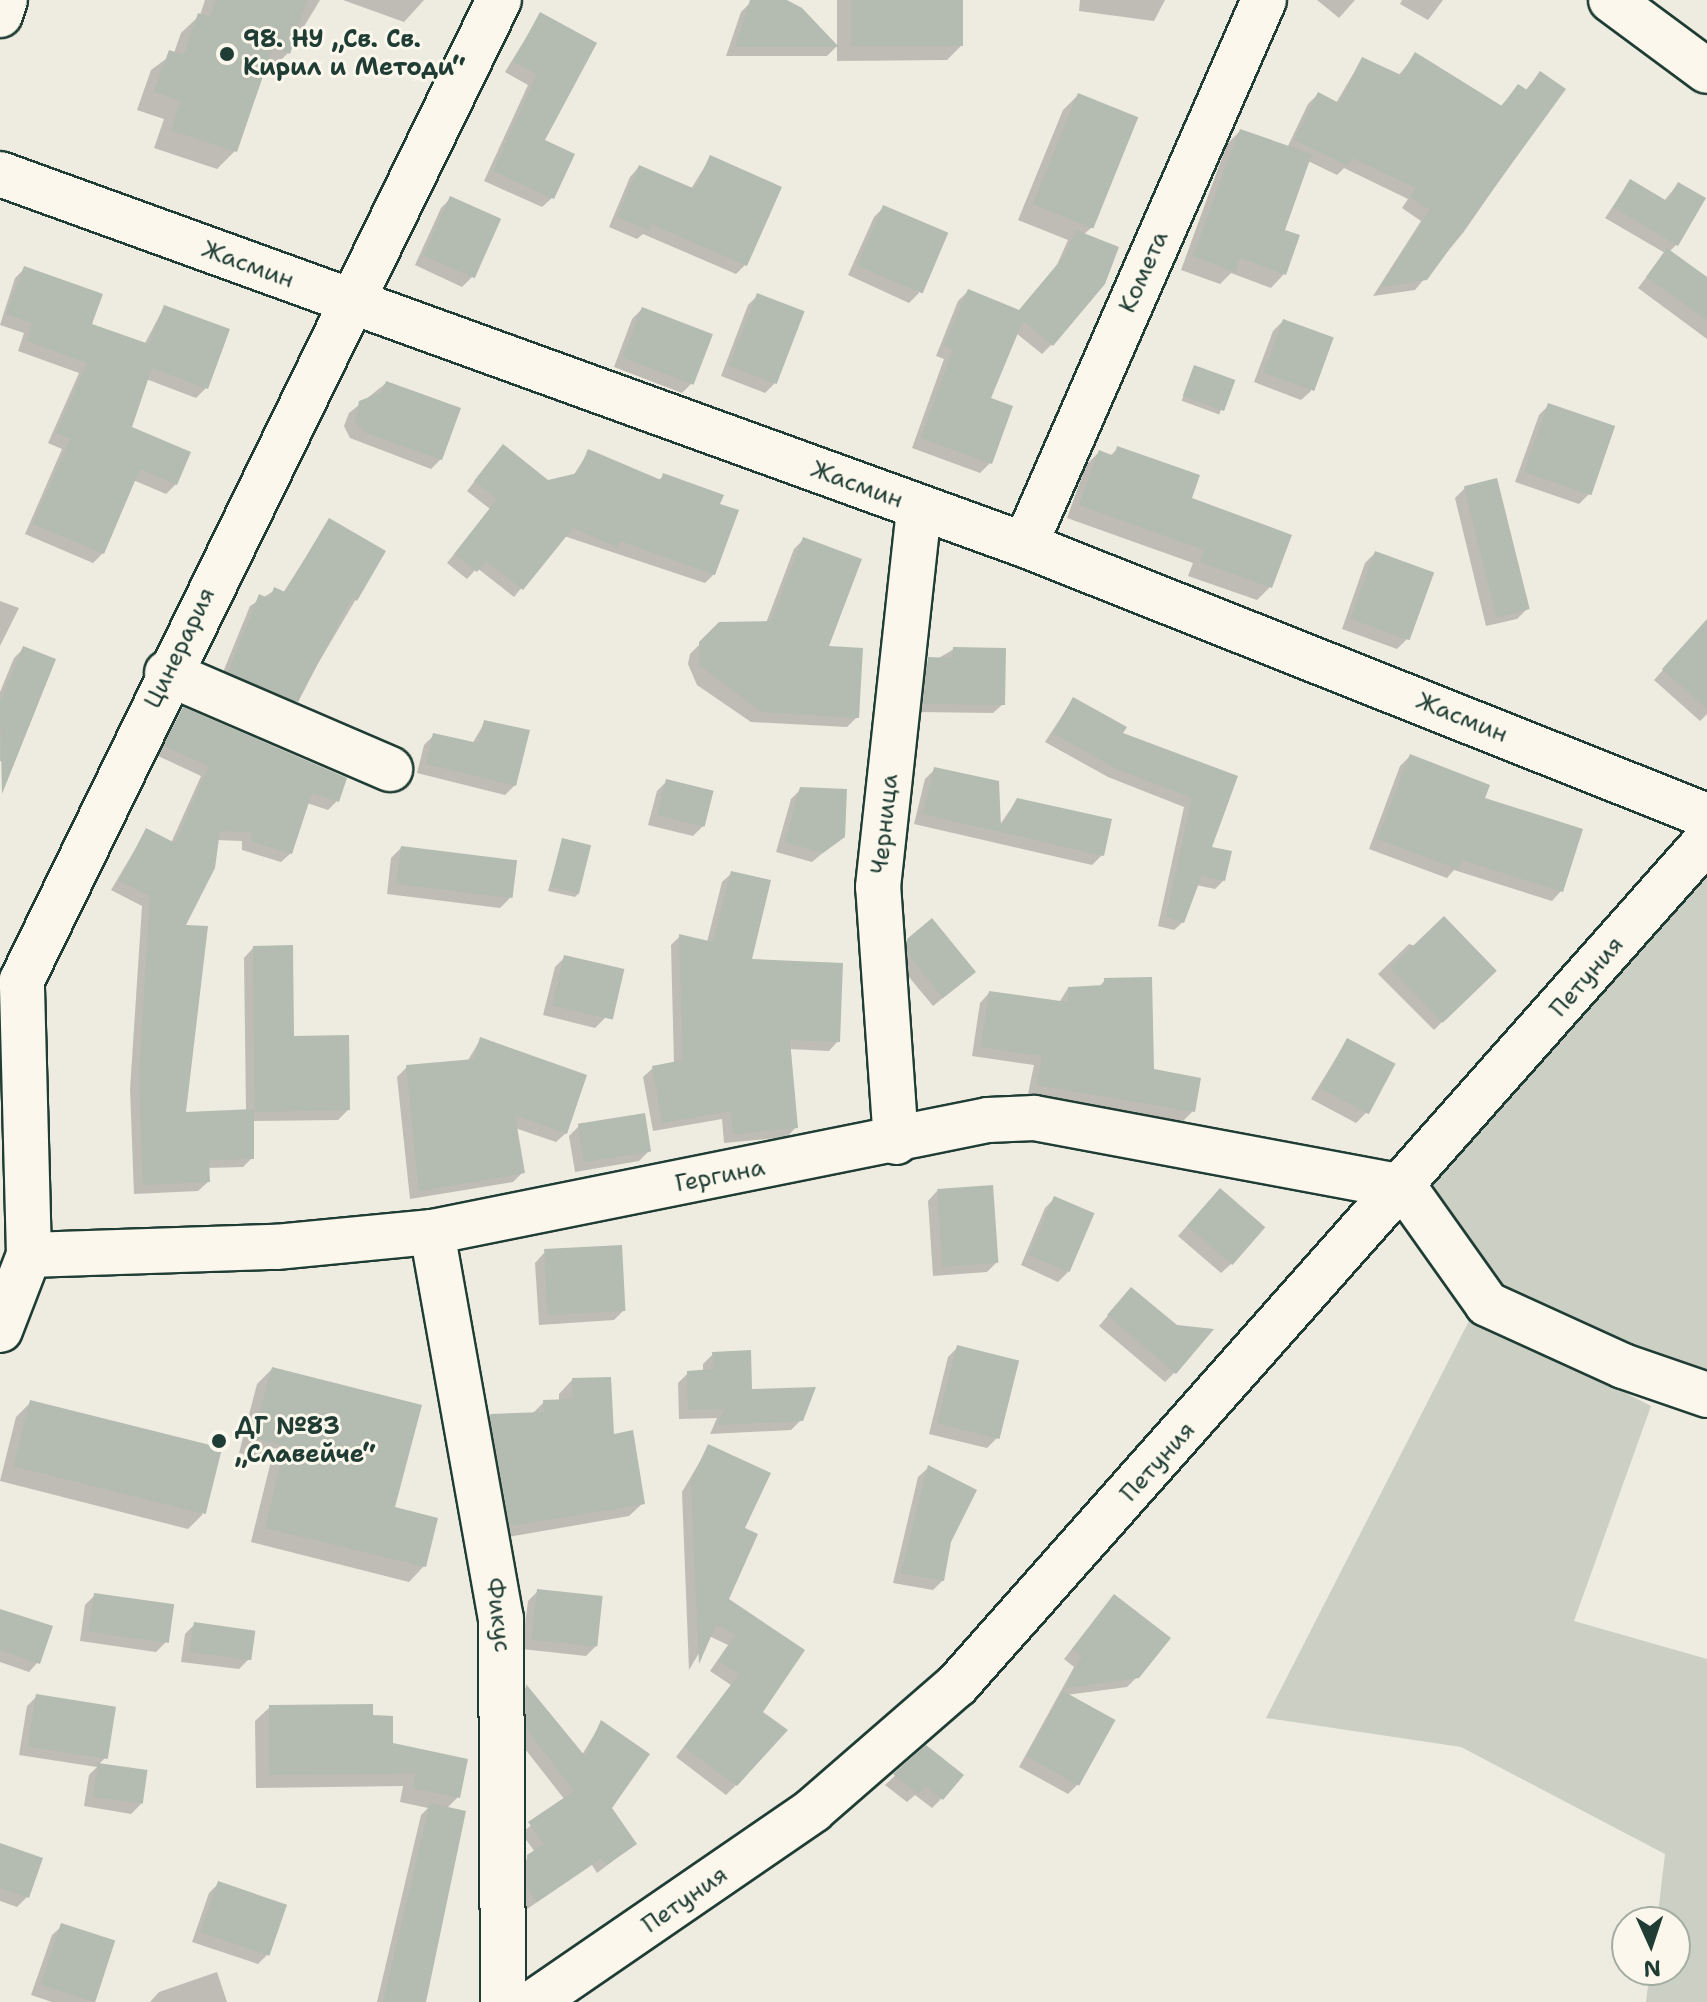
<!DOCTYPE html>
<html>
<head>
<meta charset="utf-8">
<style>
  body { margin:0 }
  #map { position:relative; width:1707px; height:2002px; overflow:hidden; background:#eeece1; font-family:"Shantell Sans",sans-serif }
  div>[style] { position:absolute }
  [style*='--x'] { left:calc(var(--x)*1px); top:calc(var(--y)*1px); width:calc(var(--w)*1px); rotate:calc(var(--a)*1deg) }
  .green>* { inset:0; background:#cbcfc4 }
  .shadow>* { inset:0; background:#0003; transform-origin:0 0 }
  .building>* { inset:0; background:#b4bbb0; transform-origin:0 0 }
  .roads { filter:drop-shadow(2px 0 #1f3d34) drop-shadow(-2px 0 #1f3d34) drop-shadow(0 2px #1f3d34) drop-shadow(0 -2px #1f3d34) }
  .minor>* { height:44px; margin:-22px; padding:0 22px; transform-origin:22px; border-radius:22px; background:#fbf7ec }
  .dots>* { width:22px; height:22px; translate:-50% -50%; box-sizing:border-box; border:4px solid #fbf7ec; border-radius:50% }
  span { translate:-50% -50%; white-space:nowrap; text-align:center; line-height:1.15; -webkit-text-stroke:6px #fbf7ec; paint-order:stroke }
  .poi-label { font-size:24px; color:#1f3d34; font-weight:700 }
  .left { translate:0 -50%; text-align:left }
  .street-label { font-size:24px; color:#1f3d34 }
  .north { position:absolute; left:1611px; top:1906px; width:80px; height:80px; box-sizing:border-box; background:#fbf7ec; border:2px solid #a3ada2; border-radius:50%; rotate:177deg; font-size:22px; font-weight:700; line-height:32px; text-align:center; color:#1f3d34 }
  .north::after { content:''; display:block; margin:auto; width:28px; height:36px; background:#1f3d34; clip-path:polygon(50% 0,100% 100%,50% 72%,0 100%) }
</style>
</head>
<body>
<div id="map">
  <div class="green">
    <div style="clip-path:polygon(1707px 869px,1707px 1372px,1661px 1358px,1501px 1285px,1431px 1182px)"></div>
    <div style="clip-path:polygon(1472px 1315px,1651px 1406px,1574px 1621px,1707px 1659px,1707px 2002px,1646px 2002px,1650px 1970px,1675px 1970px,1675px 1922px,1657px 1922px,1665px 1854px,1461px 1747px,1266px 1718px)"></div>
  </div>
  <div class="shadow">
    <div style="clip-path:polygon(205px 0,320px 0,288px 53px,270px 71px,264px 68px,235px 151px,217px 169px,154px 148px,164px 119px,137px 110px,151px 70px,174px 53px,181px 33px,200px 15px)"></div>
    <div style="clip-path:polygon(343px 0,424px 0,404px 22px)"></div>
    <div style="clip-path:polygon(772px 0,836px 47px,827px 56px,726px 56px,741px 12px,751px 2px)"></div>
    <div style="clip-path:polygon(837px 0,961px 0,962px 45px,947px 60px,837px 61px)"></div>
    <div style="clip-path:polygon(1080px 0,1165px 0,1154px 21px,1079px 11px)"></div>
    <div style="clip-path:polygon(1317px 0,1355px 0,1339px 18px)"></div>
    <div style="clip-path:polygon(1402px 0,1443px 0,1428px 20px,1400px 4px)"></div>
    <div style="clip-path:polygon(540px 15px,542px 141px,552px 198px,542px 207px,484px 181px,528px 85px,505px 72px)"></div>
    <div style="clip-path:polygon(1415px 55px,1500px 107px,1518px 86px,1525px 91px,1540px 73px,1563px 89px,1463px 233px,1415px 290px,1373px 296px,1421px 221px,1402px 208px,1408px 199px,1344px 168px,1337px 175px,1308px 161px,1282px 231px,1298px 236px,1284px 274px,1271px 288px,1231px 273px,1220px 284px,1181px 270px,1227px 144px,1240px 131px,1287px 148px,1308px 104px,1318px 94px,1336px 103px,1362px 59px,1398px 76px)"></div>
    <div style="clip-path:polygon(1078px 95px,1091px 228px,1083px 235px,1052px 344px,1042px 354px,1016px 333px,988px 399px,990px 463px,980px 473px,912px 448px,944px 359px,936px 356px,958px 301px,968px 291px,1018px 312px,1056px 267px,1068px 240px,1018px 220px,1063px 110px)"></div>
    <div style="clip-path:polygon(710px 158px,746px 264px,736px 274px,643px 234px,637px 239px,609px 227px,630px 177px,639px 167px,691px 189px)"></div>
    <div style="clip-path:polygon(1630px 181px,1664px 201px,1678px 184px,1676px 245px,1669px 252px,1707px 279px,1707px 339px,1638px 288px,1665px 253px,1605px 218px)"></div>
    <div style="clip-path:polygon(451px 198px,472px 277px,462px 287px,415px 265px,441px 208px)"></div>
    <div style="clip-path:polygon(884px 207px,919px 293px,909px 303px,848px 275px,874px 217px)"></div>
    <div style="clip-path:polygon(25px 268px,89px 326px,144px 345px,164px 307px,228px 331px,206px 388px,196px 398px,146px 379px,130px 428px,176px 484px,166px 494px,133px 480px,103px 553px,93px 563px,25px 534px,62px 449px,48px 443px,79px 373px,18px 351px,24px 333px,0 325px,15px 278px)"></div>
    <div style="clip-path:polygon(758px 295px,775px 383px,765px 393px,721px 376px,748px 305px)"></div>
    <div style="clip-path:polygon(642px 309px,692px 383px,682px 393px,614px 367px,632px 319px)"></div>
    <div style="clip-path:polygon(1283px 321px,1311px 391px,1301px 400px,1254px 382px,1273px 331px)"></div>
    <div style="left:1194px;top:367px;width:40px;height:36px;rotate:20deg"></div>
    <div style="clip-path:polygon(386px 383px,441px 459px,431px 469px,350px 438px,344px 426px,349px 413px)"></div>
    <div style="clip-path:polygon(1549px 405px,1589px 494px,1579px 504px,1515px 482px,1539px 415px)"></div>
    <div style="clip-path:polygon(1118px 448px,1270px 587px,1257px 600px,1188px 576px,1193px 563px,1067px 518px,1086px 465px,1099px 452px,1110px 456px)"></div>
    <div style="clip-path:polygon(589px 451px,658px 481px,664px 475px,718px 505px,714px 574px,705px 583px,564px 536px,514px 597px,477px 568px,467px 579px,447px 563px,490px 509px,467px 491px,495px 455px,548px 482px,573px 476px)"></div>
    <div style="clip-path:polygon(1465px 488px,1527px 609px,1517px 619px,1486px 626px,1455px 498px)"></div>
    <div style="clip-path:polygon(329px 521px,356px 599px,296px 701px,286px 711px,219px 682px,250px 606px,275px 590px,283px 593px)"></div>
    <div style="clip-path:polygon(804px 539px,826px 648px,857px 717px,847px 727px,751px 722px,697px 685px,688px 664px,690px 654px,720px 624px,766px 623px,794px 549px)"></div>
    <div style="clip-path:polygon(1375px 553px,1407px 639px,1397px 649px,1342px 629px,1365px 563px)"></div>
    <div style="clip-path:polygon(0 601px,19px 608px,0 646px)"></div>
    <div style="clip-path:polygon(1707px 621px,1707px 714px,1700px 721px,1654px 680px)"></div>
    <div style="clip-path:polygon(24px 648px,6px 763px,0 761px,0 692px,14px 658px)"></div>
    <div style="clip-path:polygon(954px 649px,1003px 704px,993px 713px,916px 712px,920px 669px)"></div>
    <div style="clip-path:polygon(1073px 699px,1120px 734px,1236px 777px,1210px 848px,1224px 880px,1215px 889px,1196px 885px,1183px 922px,1174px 930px,1158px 926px,1184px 807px,1108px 777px,1045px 742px)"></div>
    <div style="clip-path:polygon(183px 709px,337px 801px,328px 810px,307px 803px,291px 853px,281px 862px,242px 850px,242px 841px,216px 840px,182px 927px,184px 1114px,246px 1111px,244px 958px,253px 948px,292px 1038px,348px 1110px,338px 1120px,252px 1121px,252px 1158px,243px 1167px,207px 1168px,208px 1182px,198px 1191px,134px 1194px,130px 1089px,142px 906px,111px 890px,146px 831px,171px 843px,201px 776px,156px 755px)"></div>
    <div style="clip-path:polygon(485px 722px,515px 785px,505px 795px,417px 773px,424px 745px,434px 735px,472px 744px)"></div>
    <div style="clip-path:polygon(1410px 756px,1482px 799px,1561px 891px,1552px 901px,1454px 870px,1447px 878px,1369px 849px,1400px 766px)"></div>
    <div style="clip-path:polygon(935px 769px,999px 826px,1017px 800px,1102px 855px,1092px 865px,914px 824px,925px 779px)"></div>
    <div style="clip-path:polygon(667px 781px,703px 826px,693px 836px,648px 825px,657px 791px)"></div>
    <div style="clip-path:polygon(801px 789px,843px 836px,812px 862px,776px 852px,791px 799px)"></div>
    <div style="clip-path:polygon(562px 841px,579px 893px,575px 897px,548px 891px)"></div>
    <div style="clip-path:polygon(401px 848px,510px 898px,500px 908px,387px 894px,391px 858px)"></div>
    <div style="clip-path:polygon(732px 873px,750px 961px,838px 1041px,829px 1051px,789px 1049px,796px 1127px,787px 1137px,724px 1143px,722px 1119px,653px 1131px,643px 1077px,653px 1068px,674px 1064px,671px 945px,680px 936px,707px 942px,722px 882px)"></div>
    <div style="clip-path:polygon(908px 940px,964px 981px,933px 1006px,899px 965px,898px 950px)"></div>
    <div style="clip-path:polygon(1409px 944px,1494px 970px,1434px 1030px,1378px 974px)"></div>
    <div style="clip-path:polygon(565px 957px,605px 1018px,595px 1028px,543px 1015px,555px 967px)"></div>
    <div style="clip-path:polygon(1105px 980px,1152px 1071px,1193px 1111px,1183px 1121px,1028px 1094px,1034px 1065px,972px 1056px,980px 1003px,989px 993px,1059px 1003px,1068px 988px,1098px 988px)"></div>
    <div style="clip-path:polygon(480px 1040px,566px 1133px,556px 1142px,515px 1128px,522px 1173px,513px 1182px,410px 1199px,397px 1077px,407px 1067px,467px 1062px)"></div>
    <div style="clip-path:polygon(1347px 1040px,1366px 1113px,1356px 1123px,1311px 1099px)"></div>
    <div style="clip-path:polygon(579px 1126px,649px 1151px,639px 1161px,575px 1172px,569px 1136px)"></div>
    <div style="clip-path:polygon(937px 1191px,997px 1262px,987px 1272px,933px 1276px,928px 1201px)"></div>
    <div style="clip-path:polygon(1055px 1198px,1068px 1272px,1058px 1282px,1021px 1265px,1045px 1208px)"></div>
    <div style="clip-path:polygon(1210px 1200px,1231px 1264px,1221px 1273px,1178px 1236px)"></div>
    <div style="clip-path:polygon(544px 1253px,624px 1310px,614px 1320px,539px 1325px,535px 1263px)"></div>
    <div style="clip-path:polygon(1122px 1299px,1175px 1372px,1165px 1382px,1099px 1326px)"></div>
    <div style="clip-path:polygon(958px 1347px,997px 1438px,987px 1448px,929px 1434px,948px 1357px)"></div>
    <div style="clip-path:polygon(713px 1354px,750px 1391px,801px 1420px,791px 1430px,710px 1434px,717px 1418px,679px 1419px,678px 1383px,688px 1373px,703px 1372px,703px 1364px)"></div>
    <div style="clip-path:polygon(272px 1369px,393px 1509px,424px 1566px,409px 1582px,251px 1542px,271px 1461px,239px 1453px,257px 1384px)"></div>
    <div style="clip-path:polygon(572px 1380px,643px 1503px,629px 1516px,497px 1539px,477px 1430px,491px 1416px,532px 1414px,544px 1402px,559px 1401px,559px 1394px)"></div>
    <div style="clip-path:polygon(31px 1402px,203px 1514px,188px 1529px,0 1481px,16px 1417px)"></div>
    <div style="clip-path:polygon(709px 1446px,742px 1529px,726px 1600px,760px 1712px,736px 1785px,726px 1795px,676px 1757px,731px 1685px,710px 1671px,728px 1645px,709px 1636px,689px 1670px,682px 1492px)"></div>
    <div style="clip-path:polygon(928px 1468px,949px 1541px,943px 1580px,933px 1590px,893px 1583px,918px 1477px)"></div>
    <div style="clip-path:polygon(538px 1591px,596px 1646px,586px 1656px,522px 1649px,528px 1601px)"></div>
    <div style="clip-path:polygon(95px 1595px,166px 1642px,156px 1652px,80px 1641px,85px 1605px)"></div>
    <div style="clip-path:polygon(1105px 1607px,1138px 1676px,1127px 1687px,1066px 1695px,1078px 1784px,1068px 1794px,1019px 1767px,1074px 1667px,1064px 1659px)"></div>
    <div style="clip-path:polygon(0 1611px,38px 1662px,29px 1672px,0 1662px)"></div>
    <div style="clip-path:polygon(195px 1624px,249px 1659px,239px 1669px,181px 1662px,185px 1634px)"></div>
    <div style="clip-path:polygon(526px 1687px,582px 1755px,601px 1723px,610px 1808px,635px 1844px,597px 1873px,592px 1865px,527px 1909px,519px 1897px,519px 1866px,535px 1852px,521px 1833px,565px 1800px,518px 1740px,518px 1695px)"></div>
    <div style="clip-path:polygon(37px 1696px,106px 1757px,98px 1765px,141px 1804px,131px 1814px,84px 1806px,89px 1775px,97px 1767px,19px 1755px,27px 1706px)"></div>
    <div style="clip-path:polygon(270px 1707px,371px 1717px,391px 1745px,458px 1797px,446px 1809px,424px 2002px,377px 2002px,421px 1815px,428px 1808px,400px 1802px,403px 1786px,256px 1788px,255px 1721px)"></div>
    <div style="clip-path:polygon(926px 1747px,941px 1799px,932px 1808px,915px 1795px,907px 1802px,885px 1785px)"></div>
    <div style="clip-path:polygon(0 1845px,27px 1897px,17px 1907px,0 1901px)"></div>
    <div style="clip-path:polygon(219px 1883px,268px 1954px,258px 1964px,192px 1942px,209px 1893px)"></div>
    <div style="clip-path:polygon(62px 1926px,113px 1943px,93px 2002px,52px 2002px,31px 1995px,52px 1935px)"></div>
    <div style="clip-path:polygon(217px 1972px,227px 2002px,150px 2002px,159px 1992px)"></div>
  </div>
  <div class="building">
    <div style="clip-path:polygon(216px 0,307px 0,290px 54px,273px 47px,237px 152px,171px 130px,181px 101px,154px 92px,169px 50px,184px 55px,198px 13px,210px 17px)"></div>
    <div style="clip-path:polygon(750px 0,787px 0,802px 8px,839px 47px,735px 47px)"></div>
    <div style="left:851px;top:0;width:112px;height:46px"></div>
    <div style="clip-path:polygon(540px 12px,597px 43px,545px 140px,575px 154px,554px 199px,493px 171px,537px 74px,513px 62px)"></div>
    <div style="clip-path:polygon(1415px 52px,1502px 106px,1518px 84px,1527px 90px,1540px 71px,1566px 89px,1427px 280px,1380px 287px,1430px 210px,1410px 197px,1416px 188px,1352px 158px,1348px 166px,1294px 140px,1318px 92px,1339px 103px,1362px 57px,1401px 75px)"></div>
    <div style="left:1078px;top:93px;width:65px;height:120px;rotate:22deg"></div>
    <div style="clip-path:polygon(1240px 129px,1312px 154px,1285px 230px,1300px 235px,1286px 275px,1240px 258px,1235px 272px,1193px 256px)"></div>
    <div style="clip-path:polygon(710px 155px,782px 187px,747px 266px,651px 224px,649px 230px,617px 217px,639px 165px,695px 189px)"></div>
    <div style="clip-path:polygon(1630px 179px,1667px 201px,1678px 182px,1706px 198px,1678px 246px,1613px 207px)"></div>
    <div style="left:450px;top:196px;width:56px;height:65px;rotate:24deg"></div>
    <div style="left:883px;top:205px;width:71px;height:66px;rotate:23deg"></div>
    <div style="clip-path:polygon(1076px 230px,1119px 247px,1105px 284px,1053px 346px,1023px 321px,991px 398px,1013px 406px,992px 464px,921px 438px,953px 349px,944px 346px,968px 289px,1019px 310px,1065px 255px)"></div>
    <div style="clip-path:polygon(1667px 248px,1707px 277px,1707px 320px,1646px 277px)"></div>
    <div style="clip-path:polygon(24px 266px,103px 294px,92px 324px,149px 344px,164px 305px,230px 329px,208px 389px,152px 368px,132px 427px,191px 452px,177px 485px,140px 469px,104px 554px,33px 524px,70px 439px,56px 433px,87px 363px,27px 341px,32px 323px,6px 314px)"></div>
    <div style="left:757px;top:293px;width:51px;height:78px;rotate:21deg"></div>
    <div style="left:642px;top:307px;width:76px;height:54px;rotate:21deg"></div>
    <div style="left:1283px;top:319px;width:54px;height:57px;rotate:20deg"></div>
    <div style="left:1194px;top:365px;width:44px;height:33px;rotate:20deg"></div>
    <div style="clip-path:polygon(386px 381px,461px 408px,442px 460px,366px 433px,355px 422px,359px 401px,382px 392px)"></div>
    <div style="left:1548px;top:403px;width:71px;height:73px;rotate:19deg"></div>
    <div style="clip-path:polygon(503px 444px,548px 480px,578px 473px,588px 449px,661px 480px,663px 473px,724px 495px,720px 504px,739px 510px,715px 575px,620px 541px,617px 547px,573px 528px,523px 590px,486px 561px,477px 572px,454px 554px,497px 499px,474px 481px)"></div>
    <div style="clip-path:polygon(1117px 446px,1200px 475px,1192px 498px,1292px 535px,1272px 588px,1200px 562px,1204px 550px,1079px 505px,1099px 450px,1114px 456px)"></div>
    <div style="left:1497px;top:478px;width:135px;height:34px;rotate:76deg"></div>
    <div style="clip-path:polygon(329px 518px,386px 551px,357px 601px,352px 598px,298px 702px,228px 672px,259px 594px,270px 599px,274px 587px,285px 592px)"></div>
    <div style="clip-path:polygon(803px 537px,862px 559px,829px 646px,863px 648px,859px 718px,762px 712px,699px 665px,699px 642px,719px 622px,771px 621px)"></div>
    <div style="left:1375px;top:551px;width:63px;height:72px;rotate:20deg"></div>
    <div style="clip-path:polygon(1707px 619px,1707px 709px,1662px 669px)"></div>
    <div style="clip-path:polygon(23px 646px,56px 659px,2px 794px,0 703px)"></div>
    <div style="clip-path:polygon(953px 647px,1006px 648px,1005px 705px,924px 704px,928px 657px,952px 658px)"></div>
    <div style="clip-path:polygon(1073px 697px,1127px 727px,1123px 733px,1238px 776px,1212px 847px,1232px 851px,1225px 881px,1202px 875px,1184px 923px,1166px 917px,1192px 798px,1117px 769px,1053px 733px)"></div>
    <div style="clip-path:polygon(183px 707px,347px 778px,339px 802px,312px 793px,292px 854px,251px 841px,251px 832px,220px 831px,215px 868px,186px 925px,208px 926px,186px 1112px,254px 1109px,254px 1159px,209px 1160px,210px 1182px,143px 1185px,139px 1078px,150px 896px,119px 881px,146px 828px,175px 843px,209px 766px,164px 746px)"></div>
    <div style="clip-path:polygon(484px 720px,530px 730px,516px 786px,426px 764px,433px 733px,478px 743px)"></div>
    <div style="clip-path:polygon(1410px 754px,1490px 785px,1485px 798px,1583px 829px,1563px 892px,1462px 860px,1458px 869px,1377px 839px)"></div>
    <div style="clip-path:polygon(934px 767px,999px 781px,1001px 827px,1017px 798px,1112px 819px,1104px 856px,923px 814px)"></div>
    <div style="left:666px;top:779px;width:49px;height:37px;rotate:14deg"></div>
    <div style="clip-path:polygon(800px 787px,847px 789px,845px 837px,823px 853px,785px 842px)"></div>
    <div style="left:562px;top:838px;width:30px;height:50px;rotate:14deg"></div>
    <div style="left:401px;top:846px;width:117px;height:38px;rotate:7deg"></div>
    <div style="clip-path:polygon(731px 871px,771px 880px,752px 959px,843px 963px,840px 1042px,790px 1040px,798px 1128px,733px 1134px,731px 1111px,662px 1123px,652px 1066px,683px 1060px,679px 934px,713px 942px)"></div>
    <div style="left:1444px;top:916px;width:76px;height:75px;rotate:46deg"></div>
    <div style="clip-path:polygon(932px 918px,976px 972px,943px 998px,908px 954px,907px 939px)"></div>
    <div style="clip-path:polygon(293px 945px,294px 1036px,349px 1035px,350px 1110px,255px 1112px,253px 946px)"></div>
    <div style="left:564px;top:955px;width:62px;height:52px;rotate:13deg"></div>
    <div style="clip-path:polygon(1152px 977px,1154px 1069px,1201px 1078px,1195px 1112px,1037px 1085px,1042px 1056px,981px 1047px,989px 991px,1068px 1002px,1068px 987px,1104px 985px,1104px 978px)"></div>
    <div style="clip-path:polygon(480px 1037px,587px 1075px,567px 1134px,515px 1115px,525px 1173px,419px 1191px,406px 1065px,474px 1059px)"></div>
    <div style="left:1347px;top:1038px;width:55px;height:57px;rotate:28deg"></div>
    <div style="left:645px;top:1113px;width:39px;height:68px;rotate:81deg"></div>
    <div style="left:993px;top:1185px;width:78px;height:56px;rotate:86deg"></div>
    <div style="left:1220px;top:1188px;width:60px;height:50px;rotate:41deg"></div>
    <div style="left:1054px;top:1196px;width:44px;height:64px;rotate:23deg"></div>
    <div style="left:622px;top:1245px;width:66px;height:78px;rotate:87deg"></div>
    <div style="clip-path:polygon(1131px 1287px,1177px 1325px,1214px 1329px,1176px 1374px,1107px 1315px)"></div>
    <div style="left:957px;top:1345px;width:64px;height:81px;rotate:14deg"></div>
    <div style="clip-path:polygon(751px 1350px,752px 1389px,816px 1387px,803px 1421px,717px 1425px,725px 1409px,688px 1410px,687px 1371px,713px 1369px,712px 1352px)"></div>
    <div style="clip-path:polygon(272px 1367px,422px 1405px,395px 1507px,438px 1518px,426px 1567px,265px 1528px,285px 1446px,253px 1438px)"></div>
    <div style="clip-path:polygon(611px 1377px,614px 1434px,633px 1430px,645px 1504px,510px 1526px,490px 1414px,544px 1412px,543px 1400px,573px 1399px,572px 1378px)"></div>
    <div style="left:30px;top:1400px;width:198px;height:68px;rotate:14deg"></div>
    <div style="clip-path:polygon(708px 1444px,771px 1473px,745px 1528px,758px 1534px,729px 1599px,805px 1650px,763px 1712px,788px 1730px,737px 1786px,684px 1747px,739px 1674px,718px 1661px,736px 1634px,716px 1625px,699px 1664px,691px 1481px)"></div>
    <div style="clip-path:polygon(928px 1465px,977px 1490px,951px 1542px,944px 1581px,901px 1573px)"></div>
    <div style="left:537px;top:1589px;width:66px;height:51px;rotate:6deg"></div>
    <div style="left:94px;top:1593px;width:81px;height:39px;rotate:8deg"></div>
    <div style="clip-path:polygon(1114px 1594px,1171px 1638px,1139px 1678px,1065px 1688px,1082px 1656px,1072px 1649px)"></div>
    <div style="clip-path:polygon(0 1609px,53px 1626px,40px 1664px,0 1650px)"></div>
    <div style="left:194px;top:1622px;width:62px;height:30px;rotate:8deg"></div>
    <div style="clip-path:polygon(526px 1684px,585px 1756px,601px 1720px,650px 1754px,612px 1808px,637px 1844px,607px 1865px,601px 1858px,537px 1902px,527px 1887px,527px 1855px,544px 1844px,528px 1822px,574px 1791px,527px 1730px)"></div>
    <div style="left:1063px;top:1691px;width:60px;height:75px;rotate:29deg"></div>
    <div style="left:36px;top:1694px;width:81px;height:53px;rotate:9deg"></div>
    <div style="clip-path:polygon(373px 1704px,373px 1715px,393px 1716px,393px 1743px,468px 1759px,460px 1798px,413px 1788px,416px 1773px,269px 1775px,269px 1705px)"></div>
    <div style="clip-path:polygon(926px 1745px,964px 1775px,943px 1800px,925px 1786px,918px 1794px,893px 1774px)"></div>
    <div style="left:98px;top:1763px;width:50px;height:34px;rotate:8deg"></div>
    <div style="clip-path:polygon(430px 1803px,466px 1811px,426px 2002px,383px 2002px)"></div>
    <div style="clip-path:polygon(0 1843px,43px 1858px,29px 1898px,0 1888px)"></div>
    <div style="left:218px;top:1881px;width:73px;height:54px;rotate:19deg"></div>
    <div style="left:61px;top:1923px;width:57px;height:65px;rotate:18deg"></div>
  </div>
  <div class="roads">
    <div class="minor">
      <div style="--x:1611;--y:0;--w:119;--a:36.5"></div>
      <div style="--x:0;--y:15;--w:16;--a:-72"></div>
      <div style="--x:0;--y:174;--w:1090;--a:19.9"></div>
      <div style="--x:1025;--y:545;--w:734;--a:21.67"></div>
      <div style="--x:1025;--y:545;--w:595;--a:-66.32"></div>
      <div style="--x:167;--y:673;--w:243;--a:23.3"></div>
      <div style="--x:896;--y:1142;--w:256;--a:-94"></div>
      <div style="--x:878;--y:887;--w:382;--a:-83.8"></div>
      <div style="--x:432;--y:1232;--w:392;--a:79.9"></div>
      <div style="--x:501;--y:1618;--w:384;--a:89.7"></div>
      <div style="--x:29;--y:1255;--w:247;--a:-1.9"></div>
      <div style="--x:276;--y:1247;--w:157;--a:-5.5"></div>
      <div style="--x:432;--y:1232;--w:567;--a:-11.39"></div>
      <div style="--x:988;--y:1120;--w:46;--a:-2.5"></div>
      <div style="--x:1034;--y:1118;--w:376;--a:10.6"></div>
      <div style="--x:1404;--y:1187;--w:143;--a:54.6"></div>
      <div style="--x:1487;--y:1304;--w:149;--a:24.5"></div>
      <div style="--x:1623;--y:1366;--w:89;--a:19"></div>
      <div style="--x:0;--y:1330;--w:80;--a:-68.9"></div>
      <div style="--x:29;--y:1255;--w:275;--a:-91.5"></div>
      <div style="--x:22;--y:980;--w:1090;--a:-64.05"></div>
      <div style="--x:534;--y:2002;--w:339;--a:-34.5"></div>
      <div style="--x:813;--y:1810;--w:191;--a:-41"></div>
      <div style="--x:957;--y:1685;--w:1130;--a:-48.41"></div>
    </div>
  </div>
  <div class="dots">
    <div style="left:227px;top:54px;background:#1f3d34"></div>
    <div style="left:219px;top:1441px;background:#1f3d34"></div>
  </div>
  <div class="poi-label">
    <span class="left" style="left:243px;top:54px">98. НУ „Св. Св.<br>Кирил и Методи“</span>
    <span class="left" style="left:235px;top:1441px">ДГ №83<br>„Славейче“</span>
  </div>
  <div class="street-label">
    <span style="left:248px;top:265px;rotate:20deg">Жасмин</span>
    <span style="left:1144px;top:272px;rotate:-66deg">Комета</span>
    <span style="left:857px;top:485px;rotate:20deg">Жасмин</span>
    <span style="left:180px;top:648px;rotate:-64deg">Цинерария</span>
    <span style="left:1462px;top:718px;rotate:22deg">Жасмин</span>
    <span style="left:885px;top:824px;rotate:-84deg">Черница</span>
    <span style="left:1587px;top:977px;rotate:-49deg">Петуния</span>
    <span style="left:720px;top:1176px;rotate:-11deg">Гергина</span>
    <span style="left:1158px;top:1462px;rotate:-48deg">Петуния</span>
    <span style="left:498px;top:1615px;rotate:83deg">Фикус</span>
    <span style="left:685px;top:1900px;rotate:-35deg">Петуния</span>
  </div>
  <div class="north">N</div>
</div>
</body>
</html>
